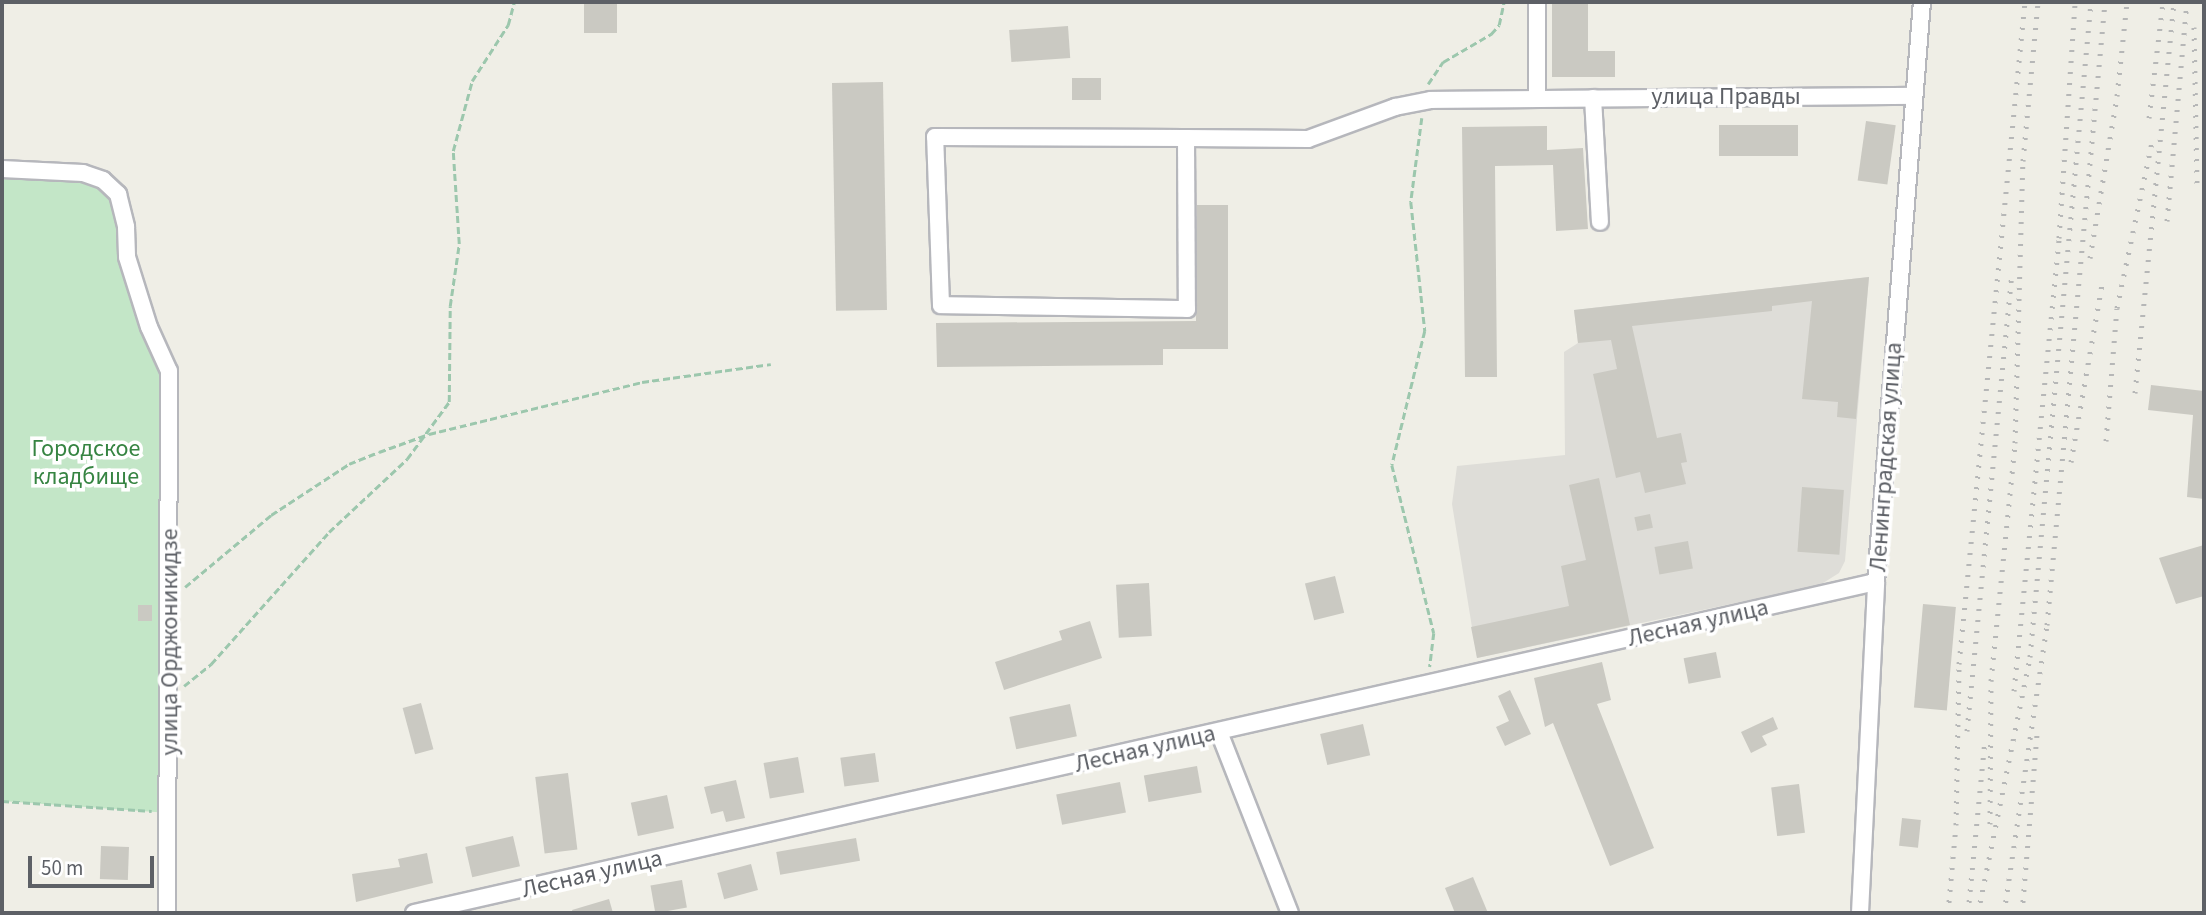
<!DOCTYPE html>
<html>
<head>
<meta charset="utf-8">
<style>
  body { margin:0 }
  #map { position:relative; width:2206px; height:915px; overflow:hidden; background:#efeee6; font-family:"Source Sans 3",sans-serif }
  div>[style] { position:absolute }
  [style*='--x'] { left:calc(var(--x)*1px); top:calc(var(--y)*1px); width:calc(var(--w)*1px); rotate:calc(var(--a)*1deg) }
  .industrial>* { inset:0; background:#deddd8 }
  .green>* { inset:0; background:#c3e6c7 }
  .building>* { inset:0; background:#cac9c2; transform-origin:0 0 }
  .path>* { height:2.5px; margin-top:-1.25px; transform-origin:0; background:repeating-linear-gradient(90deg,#9cc7ad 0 7px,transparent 0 10.5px) }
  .roads { filter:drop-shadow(2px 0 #b6b7bc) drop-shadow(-2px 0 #b6b7bc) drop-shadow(0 2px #b6b7bc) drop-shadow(0 -2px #b6b7bc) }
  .minor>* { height:16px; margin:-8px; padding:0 8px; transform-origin:8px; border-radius:8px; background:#fff }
  .rail>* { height:5px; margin-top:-2.5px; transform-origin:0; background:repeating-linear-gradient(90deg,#b6b7b7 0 2px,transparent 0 11px) }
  span { translate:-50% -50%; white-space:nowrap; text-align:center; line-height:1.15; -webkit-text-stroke:7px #fff; paint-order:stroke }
  .street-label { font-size:24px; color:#5d6066 }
  .park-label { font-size:24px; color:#368442 }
  .frame { position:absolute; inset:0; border:4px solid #5d6066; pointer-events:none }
  .scale { position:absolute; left:28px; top:856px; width:126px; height:32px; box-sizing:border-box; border:4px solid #5d6066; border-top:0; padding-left:9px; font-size:21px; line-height:24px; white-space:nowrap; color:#5d6066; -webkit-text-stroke:5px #fff; paint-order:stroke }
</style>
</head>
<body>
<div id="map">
  <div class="industrial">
    <div style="clip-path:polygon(1869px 277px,1845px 561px,1839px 573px,1820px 585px,1477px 658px,1452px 504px,1457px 466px,1565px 455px,1564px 352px,1578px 343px,1574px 310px)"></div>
  </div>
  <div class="green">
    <div style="clip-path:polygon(2px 169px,83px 173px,118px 194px,127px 257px,169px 371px,169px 813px,2px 801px)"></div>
  </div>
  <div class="building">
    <div style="left:584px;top:2px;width:33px;height:31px"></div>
    <div style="clip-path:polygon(1552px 2px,1588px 2px,1588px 51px,1615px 51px,1615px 77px,1552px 77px)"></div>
    <div style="left:1068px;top:26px;width:32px;height:59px;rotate:86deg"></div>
    <div style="left:1072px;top:78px;width:29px;height:22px"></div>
    <div style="left:883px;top:82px;width:228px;height:51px;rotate:89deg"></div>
    <div style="left:1866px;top:121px;width:30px;height:60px;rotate:8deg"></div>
    <div style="left:1798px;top:125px;width:31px;height:79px;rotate:90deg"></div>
    <div style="clip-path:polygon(1547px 126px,1547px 150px,1583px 148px,1588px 229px,1556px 231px,1553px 165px,1495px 166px,1497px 377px,1465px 377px,1462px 127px)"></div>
    <div style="clip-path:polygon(1197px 205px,1228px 205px,1228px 349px,1163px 349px,1163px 365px,937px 367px,936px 323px,1196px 321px)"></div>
    <div style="clip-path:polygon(1869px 277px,1856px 419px,1837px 417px,1838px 402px,1802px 399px,1812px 301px,1772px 306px,1772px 311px,1632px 326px,1657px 438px,1681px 433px,1687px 462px,1681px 463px,1686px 484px,1645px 493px,1640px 472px,1616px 478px,1593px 374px,1617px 369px,1611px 340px,1578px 343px,1574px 310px)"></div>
    <div style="clip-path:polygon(2151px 385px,2204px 391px,2204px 499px,2187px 497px,2193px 415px,2148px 410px)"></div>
    <div style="clip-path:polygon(1599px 478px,1630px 625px,1477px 658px,1471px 627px,1569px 606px,1561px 566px,1586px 560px,1569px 485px)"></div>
    <div style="left:1802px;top:487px;width:42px;height:65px;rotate:4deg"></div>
    <div style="left:1650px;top:514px;width:14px;height:16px;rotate:78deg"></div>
    <div style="left:1688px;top:541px;width:28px;height:34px;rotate:80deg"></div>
    <div style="clip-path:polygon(2204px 545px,2204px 596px,2176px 604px,2159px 558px)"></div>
    <div style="left:1335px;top:576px;width:38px;height:31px;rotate:76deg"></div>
    <div style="left:1149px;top:583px;width:53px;height:33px;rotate:87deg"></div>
    <div style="left:1923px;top:604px;width:33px;height:104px;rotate:5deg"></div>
    <div style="left:138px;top:605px;width:14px;height:16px"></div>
    <div style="clip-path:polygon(1090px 621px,1102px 658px,1004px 690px,995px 662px,1062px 640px,1059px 631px)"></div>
    <div style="left:1716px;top:652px;width:26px;height:33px;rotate:79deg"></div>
    <div style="clip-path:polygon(1602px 662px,1611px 700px,1597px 704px,1654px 848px,1610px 866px,1553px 723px,1545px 727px,1534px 678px)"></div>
    <div style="clip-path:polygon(1510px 690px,1531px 734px,1505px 746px,1496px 727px,1509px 721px,1498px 696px)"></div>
    <div style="left:421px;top:703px;width:48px;height:19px;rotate:75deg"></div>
    <div style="left:1070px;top:704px;width:33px;height:62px;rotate:78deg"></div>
    <div style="clip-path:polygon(1773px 717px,1778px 729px,1762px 736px,1767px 745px,1751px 753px,1741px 732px)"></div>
    <div style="left:1363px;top:724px;width:32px;height:44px;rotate:77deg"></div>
    <div style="left:875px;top:753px;width:29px;height:35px;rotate:82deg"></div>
    <div style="left:798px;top:757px;width:36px;height:35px;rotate:80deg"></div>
    <div style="left:1197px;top:766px;width:27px;height:54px;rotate:80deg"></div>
    <div style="left:568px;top:773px;width:77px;height:33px;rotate:83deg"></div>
    <div style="clip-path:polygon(736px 780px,745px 818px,726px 822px,723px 811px,711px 814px,704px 787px)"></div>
    <div style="left:1120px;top:782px;width:31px;height:65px;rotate:79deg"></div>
    <div style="left:1799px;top:784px;width:49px;height:28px;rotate:83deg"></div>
    <div style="left:667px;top:795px;width:34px;height:37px;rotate:78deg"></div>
    <div style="left:1902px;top:818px;width:19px;height:28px;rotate:6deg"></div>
    <div style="left:513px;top:836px;width:31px;height:49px;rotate:77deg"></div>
    <div style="left:856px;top:838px;width:23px;height:81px;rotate:80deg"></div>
    <div style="left:101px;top:846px;width:28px;height:33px;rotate:2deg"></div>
    <div style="clip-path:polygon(427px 853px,433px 883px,356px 902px,352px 874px,400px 867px,398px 859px)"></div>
    <div style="left:751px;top:864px;width:27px;height:35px;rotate:75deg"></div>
    <div style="clip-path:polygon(1473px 877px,1488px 913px,1455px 913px,1445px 888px)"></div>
    <div style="left:682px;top:880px;width:28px;height:32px;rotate:80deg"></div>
    <div style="clip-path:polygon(609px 899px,613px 913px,573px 913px,572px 910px)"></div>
  </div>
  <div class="path">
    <div style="--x:1428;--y:84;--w:27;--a:-56"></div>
    <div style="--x:1443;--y:62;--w:56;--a:-30.3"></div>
    <div style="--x:1491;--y:34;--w:12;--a:-48"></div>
    <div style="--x:1499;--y:25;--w:24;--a:-78"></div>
    <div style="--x:1422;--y:118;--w:85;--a:97.5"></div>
    <div style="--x:1411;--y:202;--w:130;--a:83.8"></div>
    <div style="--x:1425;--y:331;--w:138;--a:103.8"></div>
    <div style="--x:1392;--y:465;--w:173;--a:76"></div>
    <div style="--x:1434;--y:633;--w:34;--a:97"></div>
    <div style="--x:185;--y:587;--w:112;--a:-39.9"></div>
    <div style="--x:271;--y:515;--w:93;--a:-33.2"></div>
    <div style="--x:349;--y:464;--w:32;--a:-22"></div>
    <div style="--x:379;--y:452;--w:53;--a:-19.8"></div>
    <div style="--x:429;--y:434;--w:219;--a:-13.7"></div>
    <div style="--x:642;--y:382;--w:130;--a:-7.9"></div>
    <div style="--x:184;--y:686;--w:35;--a:-39"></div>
    <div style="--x:211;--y:664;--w:177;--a:-48.2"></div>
    <div style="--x:329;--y:532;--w:107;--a:-43.1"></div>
    <div style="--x:407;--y:459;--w:71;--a:-53.6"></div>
    <div style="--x:449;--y:402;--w:96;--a:-89.4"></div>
    <div style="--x:450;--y:306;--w:63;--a:-81.7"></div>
    <div style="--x:459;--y:244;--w:93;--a:-93.7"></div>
    <div style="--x:453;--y:151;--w:73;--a:-74.8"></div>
    <div style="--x:472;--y:81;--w:67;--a:-57.3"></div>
    <div style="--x:508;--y:25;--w:24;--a:-75"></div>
    <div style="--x:2;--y:801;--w:150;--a:3.8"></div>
  </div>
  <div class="roads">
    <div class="minor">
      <div style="--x:1537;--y:2;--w:96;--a:90"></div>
      <div style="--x:1593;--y:98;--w:124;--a:86.8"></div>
      <div style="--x:1186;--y:138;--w:171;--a:89.7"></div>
      <div style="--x:1187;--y:309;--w:246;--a:-179.1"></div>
      <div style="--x:941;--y:305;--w:168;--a:-92"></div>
      <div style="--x:935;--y:137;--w:251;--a:0.2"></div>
      <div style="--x:1186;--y:138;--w:122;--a:0.5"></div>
      <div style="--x:1308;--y:139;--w:93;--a:-20.2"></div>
      <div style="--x:1395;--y:107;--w:37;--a:-11"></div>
      <div style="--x:1431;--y:100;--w:483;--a:-0.5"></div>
      <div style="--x:2;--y:169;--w:81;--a:2.8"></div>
      <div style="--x:83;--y:173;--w:21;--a:19"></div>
      <div style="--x:103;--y:180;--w:21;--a:43"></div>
      <div style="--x:118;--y:194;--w:34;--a:76"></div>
      <div style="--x:126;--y:227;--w:30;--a:88"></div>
      <div style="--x:127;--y:257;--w:73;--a:72.6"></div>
      <div style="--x:149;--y:327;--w:48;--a:65.6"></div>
      <div style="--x:169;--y:371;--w:542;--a:90.21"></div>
      <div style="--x:1219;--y:732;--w:194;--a:68.6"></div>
      <div style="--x:414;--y:913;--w:1499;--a:-12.76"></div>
      <div style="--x:1860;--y:913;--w:331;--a:-87.2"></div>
      <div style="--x:1876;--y:582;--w:582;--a:-85.47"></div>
    </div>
  </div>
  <div class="rail">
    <div style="--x:2194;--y:27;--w:157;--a:88.9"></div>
    <div style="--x:2149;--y:118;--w:117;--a:-83.1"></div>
    <div style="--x:2167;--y:221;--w:220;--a:-84.8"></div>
    <div style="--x:2090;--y:258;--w:164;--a:-80.5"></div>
    <div style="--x:2117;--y:96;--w:95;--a:-83.9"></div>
    <div style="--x:2135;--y:393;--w:393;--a:-84.3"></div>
    <div style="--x:2106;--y:441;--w:133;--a:-85.3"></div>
    <div style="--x:2117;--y:308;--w:170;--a:-78.1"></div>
    <div style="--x:2071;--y:462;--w:186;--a:-80.1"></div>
    <div style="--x:2014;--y:691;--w:455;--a:-84.3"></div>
    <div style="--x:2059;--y:238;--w:237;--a:-86.1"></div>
    <div style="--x:1967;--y:731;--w:458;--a:-84.4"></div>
    <div style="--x:1990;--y:824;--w:143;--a:-89.6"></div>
    <div style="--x:1991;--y:681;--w:239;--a:-84.2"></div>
    <div style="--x:2015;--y:443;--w:282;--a:-88.4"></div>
    <div style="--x:2023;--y:161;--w:160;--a:-84.6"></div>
    <div style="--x:1948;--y:913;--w:88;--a:-84.8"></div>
    <div style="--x:1956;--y:825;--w:161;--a:-88.9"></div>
    <div style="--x:1959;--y:664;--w:665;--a:-84.31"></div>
    <div style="--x:1968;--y:913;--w:174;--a:-84.4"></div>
    <div style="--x:1978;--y:913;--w:261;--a:-78.5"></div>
    <div style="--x:2030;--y:657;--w:658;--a:-84.68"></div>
    <div style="--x:2004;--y:913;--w:291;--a:-81.5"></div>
    <div style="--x:2047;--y:625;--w:626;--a:-84.68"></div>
    <div style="--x:2022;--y:913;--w:179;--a:-85.2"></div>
  </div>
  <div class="street-label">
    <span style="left:1726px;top:97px">улица Правды</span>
    <span style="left:1886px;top:457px;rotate:-86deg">Ленинградская улица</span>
    <span style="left:1698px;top:623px;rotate:-13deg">Лесная улица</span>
    <span style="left:170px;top:642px;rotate:-90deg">улица Орджоникидзе</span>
    <span style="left:1145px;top:749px;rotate:-13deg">Лесная улица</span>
    <span style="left:592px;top:874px;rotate:-13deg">Лесная улица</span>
  </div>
  <div class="park-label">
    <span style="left:86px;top:463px">Городское<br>кладбище</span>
  </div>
  <div class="frame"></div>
  <div class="scale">50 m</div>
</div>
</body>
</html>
